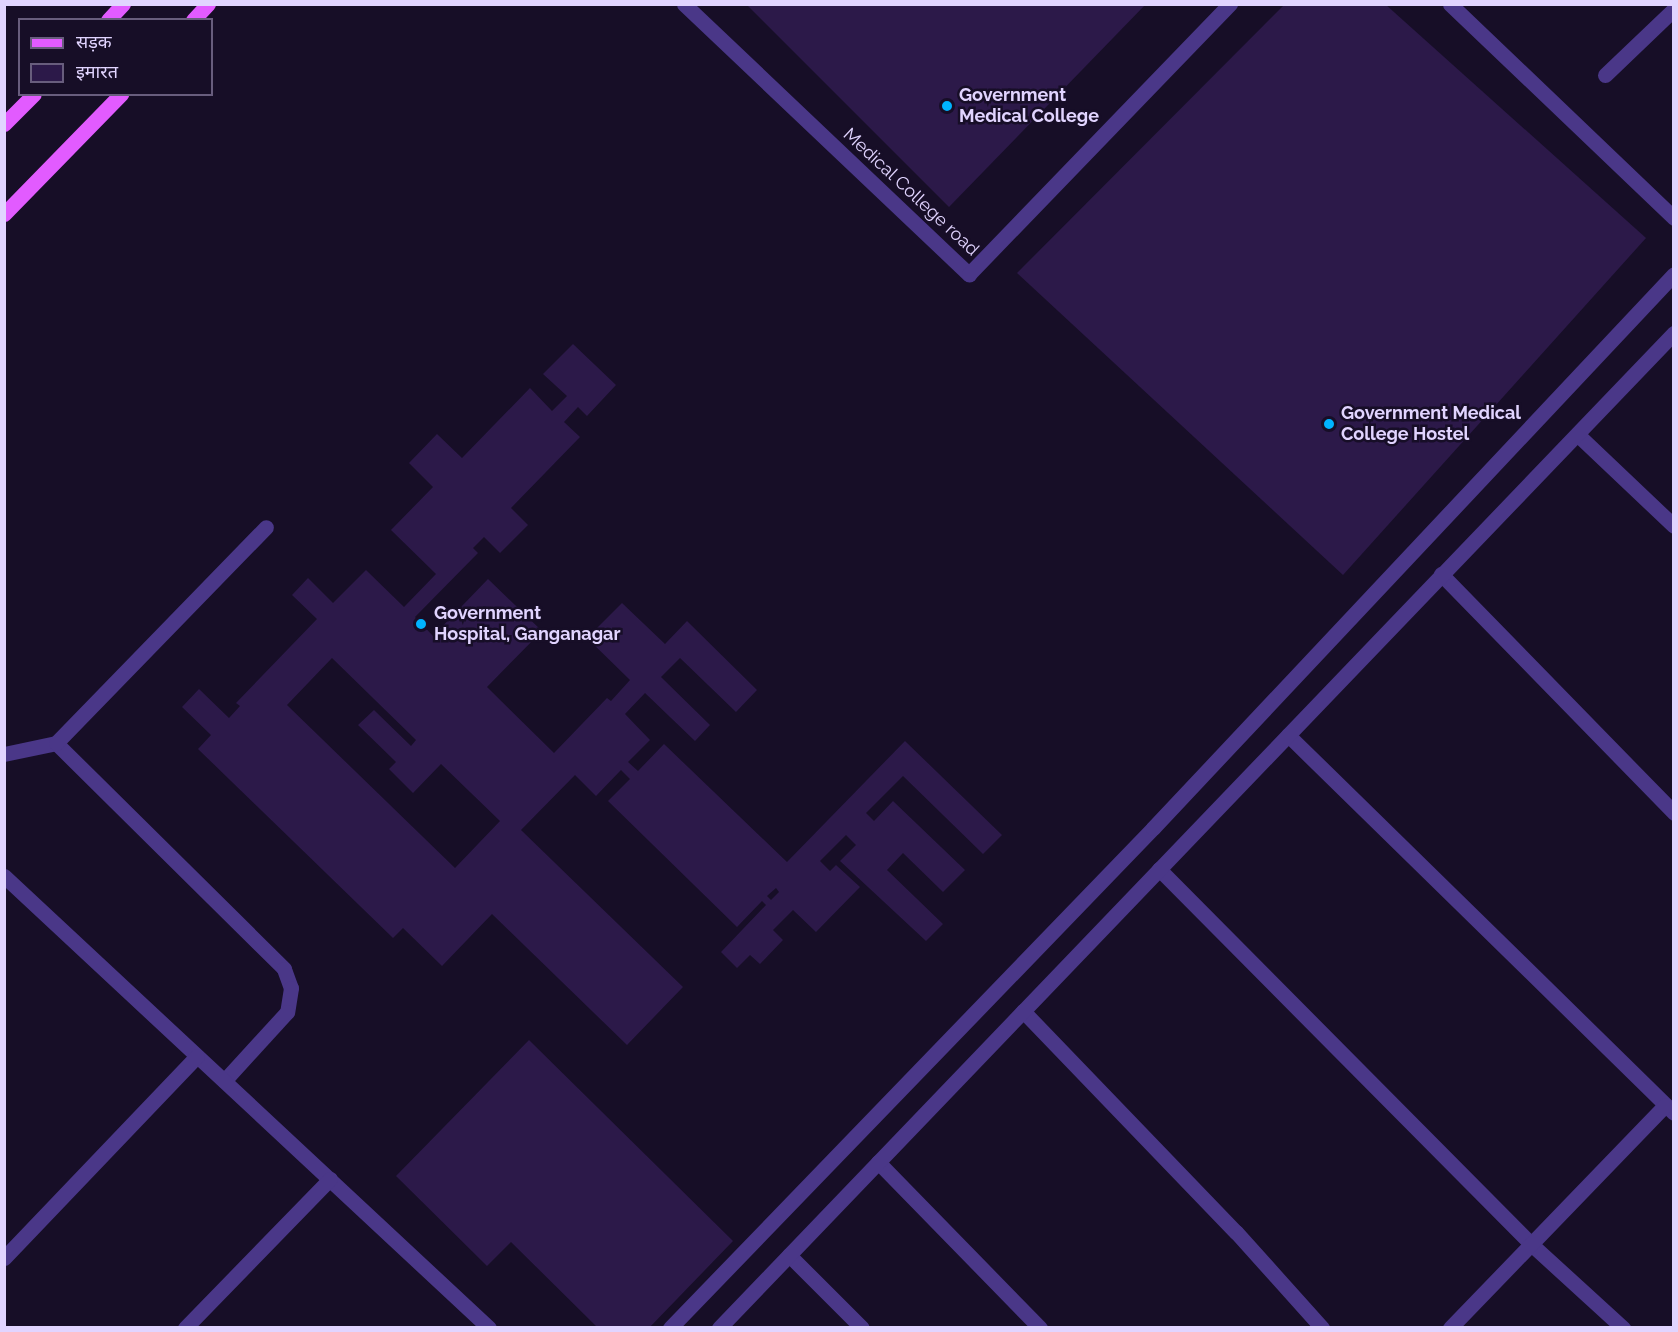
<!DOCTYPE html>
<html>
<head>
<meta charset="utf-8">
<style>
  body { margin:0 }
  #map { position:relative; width:1678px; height:1332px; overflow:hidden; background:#170e27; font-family:Raleway,"Noto Sans Devanagari",sans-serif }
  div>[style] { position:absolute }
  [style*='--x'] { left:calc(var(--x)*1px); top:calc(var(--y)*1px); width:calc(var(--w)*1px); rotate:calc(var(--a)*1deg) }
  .building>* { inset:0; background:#2c1949 }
  .minor>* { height:15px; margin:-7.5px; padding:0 7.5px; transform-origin:7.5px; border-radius:7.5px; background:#4a3788 }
  .major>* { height:15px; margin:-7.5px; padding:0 7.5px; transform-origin:7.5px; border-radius:7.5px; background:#e25bff }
  .dots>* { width:16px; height:16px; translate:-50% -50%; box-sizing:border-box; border:3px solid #170e27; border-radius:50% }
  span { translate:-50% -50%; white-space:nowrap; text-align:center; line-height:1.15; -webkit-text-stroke:5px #170e27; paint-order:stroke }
  .poi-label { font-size:18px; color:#e1d4ff; font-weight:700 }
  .left { translate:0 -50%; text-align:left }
  .street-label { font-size:18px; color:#e1d4ff }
  .frame { position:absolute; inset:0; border:6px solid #e1d4ff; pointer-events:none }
  .legend { position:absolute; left:18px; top:18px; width:195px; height:78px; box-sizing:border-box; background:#170e27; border:2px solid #685d7d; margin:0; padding:8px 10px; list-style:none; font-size:18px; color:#e1d4ff }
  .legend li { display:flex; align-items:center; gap:12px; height:30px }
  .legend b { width:30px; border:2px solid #685d7d }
</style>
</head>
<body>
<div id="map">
  <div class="building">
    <div style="clip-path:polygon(746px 4px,1146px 4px,949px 207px)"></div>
    <div style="clip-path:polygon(1285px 4px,1385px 4px,1646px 238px,1343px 575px,1017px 273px)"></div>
    <div style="clip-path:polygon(evenodd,573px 344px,616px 385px,587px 416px,578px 407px,564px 422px,580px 437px,511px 508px,528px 525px,500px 553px,484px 537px,473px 548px,478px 553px,415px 617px,433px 636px,488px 579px,542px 631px,487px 687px,554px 753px,607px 698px,611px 701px,630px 680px,587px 638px,622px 603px,665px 644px,687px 621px,757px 690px,736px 712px,680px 658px,661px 677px,710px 725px,695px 741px,645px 693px,625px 714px,650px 740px,628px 762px,638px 771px,664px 744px,787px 862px,905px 741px,1002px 835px,983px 854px,903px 776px,866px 813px,874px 821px,893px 801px,965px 870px,943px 892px,903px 853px,887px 870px,943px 924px,926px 941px,840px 861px,856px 845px,846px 835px,820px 861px,830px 871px,836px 865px,860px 887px,816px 932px,793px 910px,773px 930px,783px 940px,760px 964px,750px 955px,737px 968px,721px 952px,766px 905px,762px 901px,737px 927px,608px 801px,630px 779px,621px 770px,596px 796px,575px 775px,521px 830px,683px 987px,627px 1045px,492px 914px,442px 966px,403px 928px,393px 938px,198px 749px,211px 735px,182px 707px,199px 689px,229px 718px,240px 706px,236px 703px,317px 619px,292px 595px,308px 578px,333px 603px,366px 570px,404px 607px,436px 574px,391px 530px,433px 487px,409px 463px,437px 434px,462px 458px,530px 388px,552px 411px,567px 396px,543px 374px,573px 344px,332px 658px,416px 740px,411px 746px,374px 710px,358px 725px,396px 762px,389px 769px,413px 793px,441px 764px,500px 821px,455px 868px,287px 705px,332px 658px,573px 344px,776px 888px,779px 892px,771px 900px,767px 896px,776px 888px)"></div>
    <div style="clip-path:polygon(529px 1040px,733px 1241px,649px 1328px,598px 1328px,511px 1242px,487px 1266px,396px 1176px)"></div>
  </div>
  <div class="minor">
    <div style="--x:684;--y:4;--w:393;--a:43.5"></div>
    <div style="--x:969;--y:274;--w:376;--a:-46"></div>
    <div style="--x:1450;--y:4;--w:310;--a:43.7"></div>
    <div style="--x:1605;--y:75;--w:95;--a:-43.7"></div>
    <div style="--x:1578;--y:435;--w:132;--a:43.5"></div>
    <div style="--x:1441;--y:574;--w:334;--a:45.7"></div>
    <div style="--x:1288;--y:735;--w:540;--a:44.4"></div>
    <div style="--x:56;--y:743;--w:321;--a:44.7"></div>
    <div style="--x:284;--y:969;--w:20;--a:70"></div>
    <div style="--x:291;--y:988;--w:24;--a:99"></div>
    <div style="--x:287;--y:1012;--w:93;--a:132.4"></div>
    <div style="--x:4;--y:754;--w:53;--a:-11.9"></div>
    <div style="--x:56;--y:743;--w:301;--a:-45.8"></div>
    <div style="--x:1159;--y:869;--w:528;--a:45.23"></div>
    <div style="--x:1531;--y:1244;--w:125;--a:42.4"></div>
    <div style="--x:4;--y:876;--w:663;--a:42.98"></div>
    <div style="--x:1023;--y:1011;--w:307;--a:46.1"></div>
    <div style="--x:1236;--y:1232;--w:129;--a:48.1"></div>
    <div style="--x:878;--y:1162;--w:232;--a:45.7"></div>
    <div style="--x:789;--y:1255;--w:103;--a:45"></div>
    <div style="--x:4;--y:1258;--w:279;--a:-46.3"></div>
    <div style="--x:185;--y:1328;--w:208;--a:-45.8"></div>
    <div style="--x:670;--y:1328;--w:695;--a:-45.99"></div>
    <div style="--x:1153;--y:828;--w:760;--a:-46.76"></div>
    <div style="--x:719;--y:1328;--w:1379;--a:-46.18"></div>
    <div style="--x:1450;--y:1328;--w:310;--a:-46"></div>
  </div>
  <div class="major">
    <div style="--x:108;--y:20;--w:22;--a:-47"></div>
    <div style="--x:193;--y:20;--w:22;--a:-47"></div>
    <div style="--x:4;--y:124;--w:42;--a:-45"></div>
    <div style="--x:4;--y:214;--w:168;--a:-45.7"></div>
  </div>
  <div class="dots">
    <div style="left:947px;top:106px;background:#00b3ff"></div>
    <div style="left:1329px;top:424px;background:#00b3ff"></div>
    <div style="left:421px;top:624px;background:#00b3ff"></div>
  </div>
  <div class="poi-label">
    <span class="left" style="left:959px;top:106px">Government<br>Medical College</span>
    <span class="left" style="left:1341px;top:424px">Government Medical<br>College Hostel</span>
    <span class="left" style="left:434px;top:624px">Government<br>Hospital, Ganganagar</span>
  </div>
  <div class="street-label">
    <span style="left:911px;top:192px;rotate:43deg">Medical College road</span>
  </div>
  <div class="frame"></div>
  <ul class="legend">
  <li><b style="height:8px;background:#e25bff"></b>सड़क</li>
  <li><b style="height:16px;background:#2c1949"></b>इमारत</li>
  </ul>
</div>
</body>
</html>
